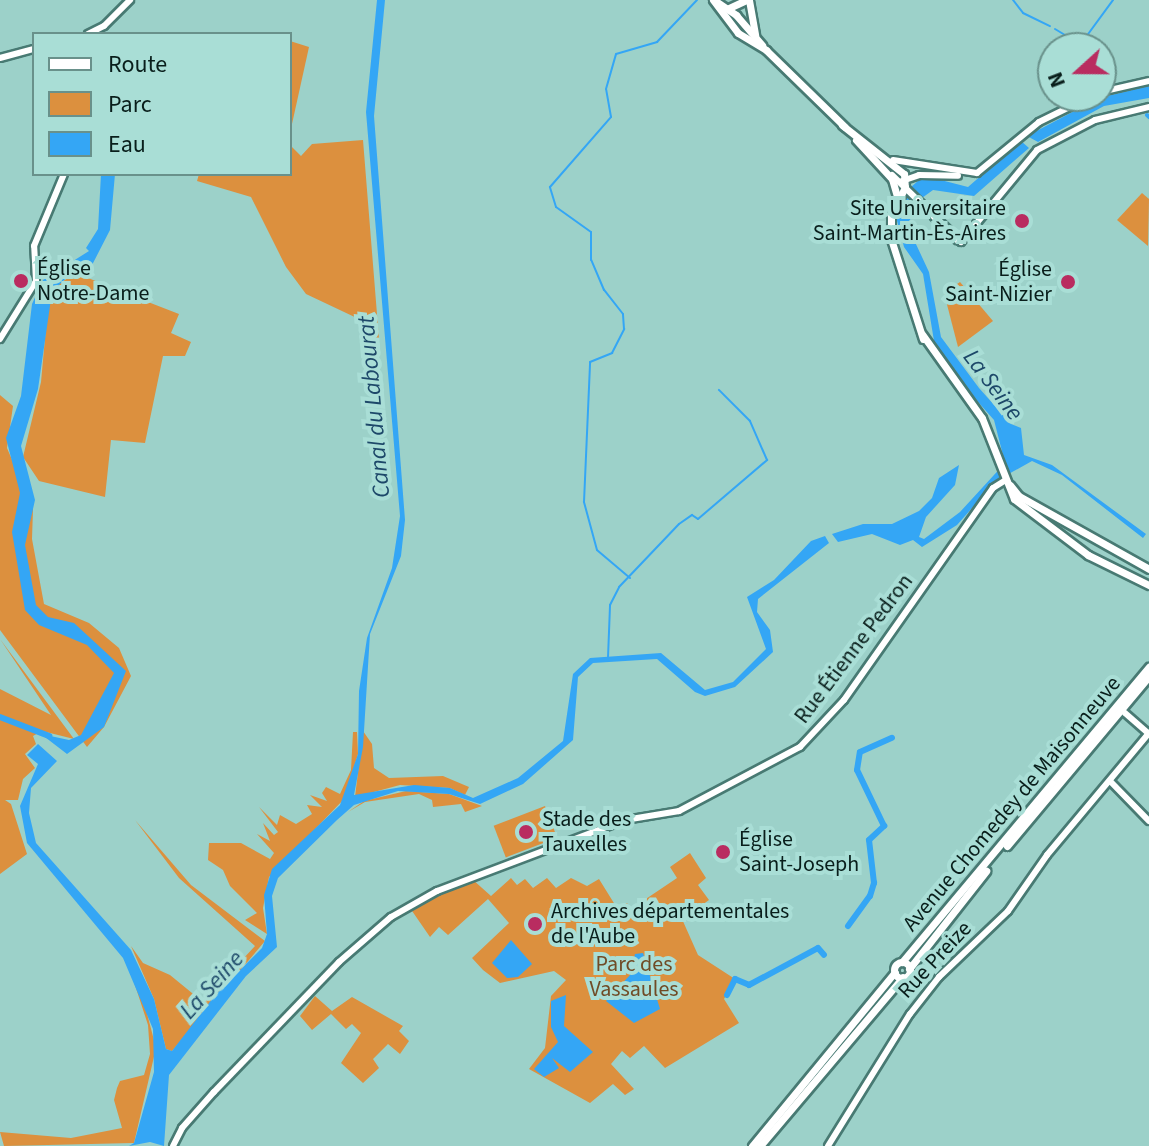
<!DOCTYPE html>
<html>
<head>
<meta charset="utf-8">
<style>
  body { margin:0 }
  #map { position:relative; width:1149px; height:1146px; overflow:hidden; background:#9cd1c9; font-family:"Source Sans 3",sans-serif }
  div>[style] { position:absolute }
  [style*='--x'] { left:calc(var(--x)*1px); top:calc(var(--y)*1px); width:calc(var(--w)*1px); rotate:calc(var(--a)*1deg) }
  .green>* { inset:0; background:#dc903e; transform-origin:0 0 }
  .water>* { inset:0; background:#34a6f5 }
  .stream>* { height:2px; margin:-1px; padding:0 1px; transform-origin:1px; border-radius:1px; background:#34a6f5 }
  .canal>* { height:4px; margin:-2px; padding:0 2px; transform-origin:2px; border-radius:2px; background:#34a6f5 }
  .river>* { height:6px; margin:-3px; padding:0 3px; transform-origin:3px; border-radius:3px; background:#34a6f5 }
  .roads { filter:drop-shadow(2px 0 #487a73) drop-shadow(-2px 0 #487a73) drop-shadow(0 2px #487a73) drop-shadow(0 -2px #487a73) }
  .secondary>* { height:6px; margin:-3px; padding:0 3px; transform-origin:3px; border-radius:3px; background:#fff }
  .primary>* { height:7px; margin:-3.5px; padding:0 3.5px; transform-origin:3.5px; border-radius:3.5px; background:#fff }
  .primary>.ring { margin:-3.5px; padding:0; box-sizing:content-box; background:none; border:7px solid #fff; border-radius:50% }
  .dots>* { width:22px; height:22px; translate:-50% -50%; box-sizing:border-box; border:4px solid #a9ded6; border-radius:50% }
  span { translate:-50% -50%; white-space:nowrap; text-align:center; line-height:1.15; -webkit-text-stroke:8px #a9ded6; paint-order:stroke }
  .poi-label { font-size:22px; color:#091e1b }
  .right { translate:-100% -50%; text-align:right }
  .left { translate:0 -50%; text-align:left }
  .street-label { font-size:22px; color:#091e1b }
  .park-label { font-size:22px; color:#704b26 }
  .water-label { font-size:24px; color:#1d4869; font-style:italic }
  .legend { position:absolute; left:32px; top:32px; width:260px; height:144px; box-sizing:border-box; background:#a9ded6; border:2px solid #69918b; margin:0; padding:10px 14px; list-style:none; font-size:24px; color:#091e1b }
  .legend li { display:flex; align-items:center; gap:16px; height:40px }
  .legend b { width:40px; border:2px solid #69918b }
  .north { position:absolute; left:1037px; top:32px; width:80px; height:80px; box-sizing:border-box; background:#a9ded6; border:2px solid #69918b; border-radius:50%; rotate:249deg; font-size:22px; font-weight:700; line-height:32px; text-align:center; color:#091e1b }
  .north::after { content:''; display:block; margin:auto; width:28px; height:36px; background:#b92c60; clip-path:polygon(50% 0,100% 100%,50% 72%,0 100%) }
</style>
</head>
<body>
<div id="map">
  <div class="green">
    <div style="clip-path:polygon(290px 41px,309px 47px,290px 133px)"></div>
    <div style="clip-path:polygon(363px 140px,379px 339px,376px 341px,361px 320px,306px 294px,286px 267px,251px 197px,197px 181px,199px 174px,290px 174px,290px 145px,301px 156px,312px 144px)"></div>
    <div style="clip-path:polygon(1142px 193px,1149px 199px,1148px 246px,1117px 220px)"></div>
    <div style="clip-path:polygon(76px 273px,115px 289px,114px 296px,128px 300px,130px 295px,179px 314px,171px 333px,191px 342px,185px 356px,163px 356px,145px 443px,111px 440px,105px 497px,39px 481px,23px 457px,41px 382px,48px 305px,57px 285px)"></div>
    <div style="clip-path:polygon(960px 282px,993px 321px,958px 347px,944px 293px)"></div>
    <div style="clip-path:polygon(0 395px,13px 406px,7px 448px,33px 509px,32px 539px,44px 604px,89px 623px,119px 648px,131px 676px,104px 727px,87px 747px,0 630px)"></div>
    <div style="clip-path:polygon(0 639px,74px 739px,42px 731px,33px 736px,36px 744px,25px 754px,35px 768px,23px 779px,18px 800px,5px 800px,11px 804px,27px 854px,0 874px,0 689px,51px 715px)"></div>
    <div style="clip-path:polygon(363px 731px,372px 744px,374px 768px,389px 778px,443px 776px,469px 787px,465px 795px,450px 788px,400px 785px,355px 797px)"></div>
    <div style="clip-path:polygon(353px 732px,357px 732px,358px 754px,345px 798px,269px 877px,263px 908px,267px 934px,245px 920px,257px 913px,230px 886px,223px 870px,208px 860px,209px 843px,241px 843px,270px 859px,274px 853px,257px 834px,270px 841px,263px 823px,274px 835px,278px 832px,259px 807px,277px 825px,280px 815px,296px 824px,312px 814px,307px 805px,322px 807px,310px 795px,327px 801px,322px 793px,326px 787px,340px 794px,351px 770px)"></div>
    <div style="clip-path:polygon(406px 791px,449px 794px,482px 806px,465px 812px,461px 804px,433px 807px,432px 800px,419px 794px,365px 802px,348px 812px,364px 801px)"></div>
    <div style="left:545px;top:806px;width:34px;height:55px;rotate:69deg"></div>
    <div style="clip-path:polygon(135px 820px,191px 885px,265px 941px,172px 1051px,166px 1049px,154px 999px,131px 946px,143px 963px,170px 975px,203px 1002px,255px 946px,179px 878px)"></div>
    <div style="clip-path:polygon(690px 853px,706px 878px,698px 885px,709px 900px,682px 919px,698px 955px,735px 979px,724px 999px,739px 1023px,665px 1068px,644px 1046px,630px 1058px,622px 1051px,611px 1064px,634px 1089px,625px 1095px,613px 1084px,590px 1103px,529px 1069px,545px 1048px,551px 996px,566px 980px,554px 971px,500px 983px,483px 970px,472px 958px,509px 923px,488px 899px,448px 935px,439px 927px,430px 937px,410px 908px,472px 879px,491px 896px,511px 878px,517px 885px,525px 879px,533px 888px,547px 878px,556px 888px,571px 878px,587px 886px,599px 879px,617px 908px,627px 903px,631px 909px,677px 878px,670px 867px)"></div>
    <div style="clip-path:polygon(134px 982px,143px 998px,156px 1048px,134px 1143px,4px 1146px,0 1132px,71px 1138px,122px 1128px,114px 1100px,117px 1088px,120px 1081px,144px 1075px,150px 1054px,148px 1025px)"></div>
    <div style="clip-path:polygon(315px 996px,332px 1011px,352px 997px,403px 1026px,399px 1031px,409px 1041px,400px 1054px,388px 1044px,373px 1059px,379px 1068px,363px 1083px,341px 1063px,361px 1033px,352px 1024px,346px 1029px,331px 1014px,312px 1030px,300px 1016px)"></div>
  </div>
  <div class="water">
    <div style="clip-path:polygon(377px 0,385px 0,374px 116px,405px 520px,401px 556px,370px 634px,363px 747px,354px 795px,414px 785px,450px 788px,473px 798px,518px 778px,563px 741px,573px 674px,590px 658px,661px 653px,705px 690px,733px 682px,766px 649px,747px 597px,774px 580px,811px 541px,825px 536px,829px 543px,758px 599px,757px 612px,770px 630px,773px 652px,735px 687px,705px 696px,695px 692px,657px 659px,593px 663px,578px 677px,573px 740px,523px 784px,480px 804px,449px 794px,398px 791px,354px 805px,337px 820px,278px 878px,272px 896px,277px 947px,246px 976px,169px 1075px,164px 1146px,150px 1142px,129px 1146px,134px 1143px,154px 1072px,153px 1029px,123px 958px,27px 843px,20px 806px,38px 764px,27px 755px,38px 744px,57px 761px,31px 788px,29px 813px,36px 843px,131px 950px,154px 999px,166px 1049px,172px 1051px,216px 994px,262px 948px,267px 934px,264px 895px,272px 869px,340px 805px,358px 754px,359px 691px,367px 638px,392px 568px,400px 516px,366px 112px)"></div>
    <div style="clip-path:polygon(1149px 86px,1149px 98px,1104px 106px,1038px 142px,1027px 136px,1099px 98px)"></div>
    <div style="clip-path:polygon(1021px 141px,1029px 148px,974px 196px,933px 190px,915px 203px,908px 227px,929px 272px,941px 337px,979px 388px,1011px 424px,1021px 428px,1024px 455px,1052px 465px,1146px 534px,1143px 538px,1062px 475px,1032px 461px,996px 481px,957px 525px,922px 547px,913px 540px,900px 545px,872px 534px,838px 542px,832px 534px,863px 524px,892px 524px,919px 511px,932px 498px,939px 478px,959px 465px,955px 485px,926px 517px,919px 537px,924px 539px,960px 512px,1005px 463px,994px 420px,956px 377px,934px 341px,923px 274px,904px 247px,896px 217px,902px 195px,919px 180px,933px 178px,968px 187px)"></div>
    <div style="clip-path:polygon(101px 174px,115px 174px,110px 230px,90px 269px,67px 277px,52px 292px,38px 389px,21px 446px,35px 500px,25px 545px,36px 605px,48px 617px,74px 623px,126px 671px,104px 727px,67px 754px,41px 734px,69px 740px,81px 735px,114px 673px,87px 645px,39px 625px,25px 610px,12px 532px,20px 493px,6px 438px,21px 396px,32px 304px,43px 280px,89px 251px,86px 248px,98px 229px)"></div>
    <div style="clip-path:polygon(511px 940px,532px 964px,518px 977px,507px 978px,492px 963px)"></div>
    <div style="clip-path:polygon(643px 953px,660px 1009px,634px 1023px,606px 1001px,630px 975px,635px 954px)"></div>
    <div style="clip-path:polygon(566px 995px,564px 1026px,593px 1052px,570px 1072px,552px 1058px,559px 1068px,544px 1077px,534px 1069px,558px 1042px,551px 1027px,551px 1001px)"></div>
  </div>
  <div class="stream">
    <div style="--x:1013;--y:0;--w:16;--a:52"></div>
    <div style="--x:1023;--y:13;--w:30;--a:26"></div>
    <div style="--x:1055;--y:29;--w:17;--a:31"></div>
    <div style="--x:1074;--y:40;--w:9;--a:6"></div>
    <div style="--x:1083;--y:41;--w:51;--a:-53.8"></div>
    <div style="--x:630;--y:578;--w:43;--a:-139.7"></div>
    <div style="--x:597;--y:550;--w:50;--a:-105.2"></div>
    <div style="--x:584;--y:502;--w:140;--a:-87.5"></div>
    <div style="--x:590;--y:362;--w:24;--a:-22"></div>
    <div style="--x:612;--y:353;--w:27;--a:-63"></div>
    <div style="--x:624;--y:329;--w:15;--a:-94"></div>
    <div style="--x:623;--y:314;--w:31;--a:-128"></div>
    <div style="--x:604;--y:290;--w:33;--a:-113"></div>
    <div style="--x:591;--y:260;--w:28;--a:-90"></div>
    <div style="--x:591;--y:232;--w:43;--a:-144.5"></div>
    <div style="--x:556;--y:207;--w:21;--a:-107"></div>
    <div style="--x:550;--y:187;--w:93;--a:-48.9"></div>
    <div style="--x:611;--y:117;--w:28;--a:-100"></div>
    <div style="--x:606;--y:89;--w:36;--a:-74"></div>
    <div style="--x:616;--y:54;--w:43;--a:-16.3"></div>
    <div style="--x:657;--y:42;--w:58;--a:-46.4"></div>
    <div style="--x:608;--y:658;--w:53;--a:-87.8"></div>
    <div style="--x:610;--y:605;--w:20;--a:-63"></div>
    <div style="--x:619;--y:587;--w:87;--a:-46.4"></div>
    <div style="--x:679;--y:524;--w:16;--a:-35"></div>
    <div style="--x:692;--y:515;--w:7;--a:34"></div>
    <div style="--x:698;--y:519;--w:91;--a:-40.5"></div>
    <div style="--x:767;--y:460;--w:43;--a:-113.6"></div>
    <div style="--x:750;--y:421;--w:44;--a:-135"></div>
  </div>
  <div class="canal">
    <div style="--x:1147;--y:115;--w:3;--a:45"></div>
  </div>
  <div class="river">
    <div style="--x:0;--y:717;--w:53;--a:21.2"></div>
    <div style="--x:848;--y:926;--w:37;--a:-54"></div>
    <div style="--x:870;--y:896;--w:14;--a:-73"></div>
    <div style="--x:874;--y:883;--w:43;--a:-96.6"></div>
    <div style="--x:869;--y:840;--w:21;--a:-43"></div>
    <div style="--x:884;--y:826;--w:62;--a:-115.7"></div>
    <div style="--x:857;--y:770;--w:18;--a:-81"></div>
    <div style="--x:860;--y:752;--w:35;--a:-24"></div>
    <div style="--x:727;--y:995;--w:18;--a:-63"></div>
    <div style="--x:735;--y:979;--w:15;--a:23"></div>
    <div style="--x:749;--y:985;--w:78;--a:-28.2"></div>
    <div style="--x:818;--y:948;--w:9;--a:49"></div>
  </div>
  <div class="roads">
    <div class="secondary">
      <div style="--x:88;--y:34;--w:18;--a:-27"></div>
      <div style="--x:104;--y:26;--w:37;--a:-45"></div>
      <div style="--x:0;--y:58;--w:35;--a:-15"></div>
      <div style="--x:1101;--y:92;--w:49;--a:-12.9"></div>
      <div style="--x:893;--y:160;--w:85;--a:8.8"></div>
      <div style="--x:977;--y:173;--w:80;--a:-39.4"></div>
      <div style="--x:1039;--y:122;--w:59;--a:-26.1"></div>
      <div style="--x:892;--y:175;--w:96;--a:44.2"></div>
      <div style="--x:902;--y:181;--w:18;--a:-19"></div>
      <div style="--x:919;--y:175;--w:39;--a:1"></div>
      <div style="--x:934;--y:217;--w:33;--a:45"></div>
      <div style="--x:961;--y:242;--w:119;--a:-50.4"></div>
      <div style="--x:1037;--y:150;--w:65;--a:-27.3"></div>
      <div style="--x:1095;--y:120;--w:56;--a:-13.5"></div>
      <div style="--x:0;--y:339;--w:68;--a:-58.2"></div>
      <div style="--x:36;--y:281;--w:35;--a:-93"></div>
      <div style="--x:34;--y:246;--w:78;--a:-67.4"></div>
      <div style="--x:1125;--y:713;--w:30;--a:41"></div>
      <div style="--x:1110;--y:781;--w:56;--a:45.7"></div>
      <div style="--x:173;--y:1146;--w:20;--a:-63"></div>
      <div style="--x:182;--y:1128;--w:48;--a:-48.4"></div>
      <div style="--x:214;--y:1092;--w:180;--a:-46.1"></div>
      <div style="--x:339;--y:962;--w:69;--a:-40.9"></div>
      <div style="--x:391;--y:917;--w:53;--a:-29.5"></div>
      <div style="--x:437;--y:891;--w:201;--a:-20.7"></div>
      <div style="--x:625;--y:820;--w:55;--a:-9.5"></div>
      <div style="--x:679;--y:811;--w:137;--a:-27.9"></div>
      <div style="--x:800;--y:747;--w:64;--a:-46.9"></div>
      <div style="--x:844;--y:700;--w:259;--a:-54.9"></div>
      <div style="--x:993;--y:488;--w:15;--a:-32"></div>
      <div style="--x:828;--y:1146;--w:155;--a:-58.2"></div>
      <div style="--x:910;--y:1014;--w:47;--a:-51.9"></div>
      <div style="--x:939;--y:977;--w:95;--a:-43.7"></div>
      <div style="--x:1008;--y:911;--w:68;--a:-55.1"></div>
      <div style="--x:1047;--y:855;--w:159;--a:-50.1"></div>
    </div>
    <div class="primary">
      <div style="--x:713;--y:0;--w:41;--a:52.9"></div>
      <div style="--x:738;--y:33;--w:33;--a:31"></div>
      <div style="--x:766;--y:50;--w:110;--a:44.3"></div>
      <div style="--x:714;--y:0;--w:27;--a:34"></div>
      <div style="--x:736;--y:15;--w:40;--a:49"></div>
      <div style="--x:749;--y:0;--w:36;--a:80"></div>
      <div style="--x:729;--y:8;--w:19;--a:-25"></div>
      <div style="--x:842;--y:125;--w:79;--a:38.3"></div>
      <div style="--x:904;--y:174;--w:13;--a:86"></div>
      <div style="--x:905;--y:187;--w:32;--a:116"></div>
      <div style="--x:891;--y:216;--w:23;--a:90"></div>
      <div style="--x:891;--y:239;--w:105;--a:72.3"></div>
      <div style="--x:856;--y:140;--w:53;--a:47.3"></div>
      <div style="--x:892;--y:179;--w:18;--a:74"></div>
      <div style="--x:922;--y:334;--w:103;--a:54.5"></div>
      <div style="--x:982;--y:418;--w:87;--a:68.4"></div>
      <div style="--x:1014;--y:499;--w:93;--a:37.1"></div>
      <div style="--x:1088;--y:555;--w:68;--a:26.2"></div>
      <div style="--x:1010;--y:485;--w:14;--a:51"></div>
      <div style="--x:1019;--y:496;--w:149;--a:29.3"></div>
      <div style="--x:1007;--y:846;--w:222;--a:-50.1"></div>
      <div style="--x:902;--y:962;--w:385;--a:-50.1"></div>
      <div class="ring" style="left:894px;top:962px;width:9px;height:9px"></div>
      <div style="--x:909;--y:969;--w:125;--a:-51.8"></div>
      <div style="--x:752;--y:1146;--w:225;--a:-50.6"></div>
      <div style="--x:760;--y:1146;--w:221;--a:-49.8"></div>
    </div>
  </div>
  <div class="dots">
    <div style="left:1022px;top:221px;background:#b92c60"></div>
    <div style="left:21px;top:281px;background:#b92c60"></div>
    <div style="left:1068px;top:282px;background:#b92c60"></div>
    <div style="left:526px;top:832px;background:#b92c60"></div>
    <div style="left:723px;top:852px;background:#b92c60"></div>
    <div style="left:535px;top:924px;background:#b92c60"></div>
  </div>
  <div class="poi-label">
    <span class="right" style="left:1006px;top:221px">Site Universitaire<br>Saint-Martin-Ès-Aires</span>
    <span class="left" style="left:37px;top:281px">Église<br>Notre-Dame</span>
    <span class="right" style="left:1052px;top:282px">Église<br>Saint-Nizier</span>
    <span class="left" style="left:542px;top:832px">Stade des<br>Tauxelles</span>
    <span class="left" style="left:739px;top:852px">Église<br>Saint-Joseph</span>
    <span class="left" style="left:551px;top:924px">Archives départementales<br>de l'Aube</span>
  </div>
  <div class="street-label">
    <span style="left:854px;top:649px;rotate:-53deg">Rue Étienne Pedron</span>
    <span style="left:1012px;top:804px;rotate:-50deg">Avenue Chomedey de Maisonneuve</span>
    <span style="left:935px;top:960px;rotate:-47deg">Rue Preize</span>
  </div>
  <div class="park-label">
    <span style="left:634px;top:977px">Parc des<br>Vassaules</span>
  </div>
  <div class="water-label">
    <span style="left:993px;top:385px;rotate:53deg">La Seine</span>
    <span style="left:374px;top:407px;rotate:-95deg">Canal du Labourat</span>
    <span style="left:212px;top:985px;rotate:-48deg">La Seine</span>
  </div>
  <ul class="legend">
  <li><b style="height:10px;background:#fff"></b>Route</li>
  <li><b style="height:22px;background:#dc903e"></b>Parc</li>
  <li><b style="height:22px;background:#34a6f5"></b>Eau</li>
  </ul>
  <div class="north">N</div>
</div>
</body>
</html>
